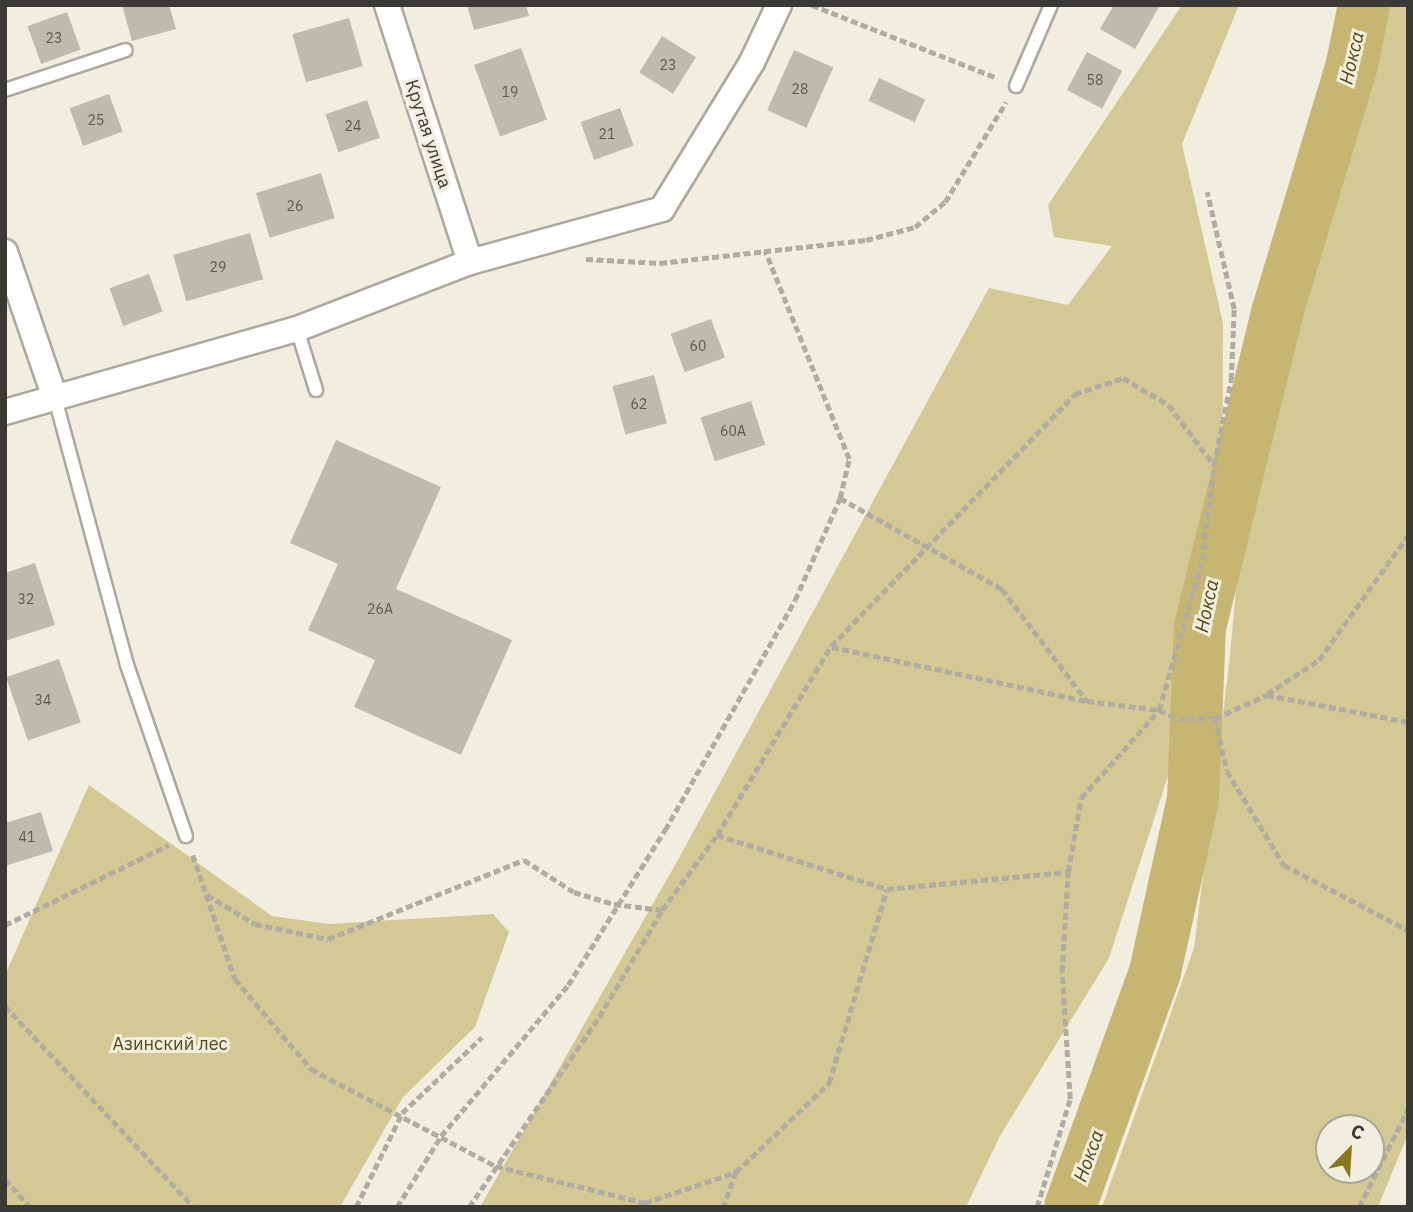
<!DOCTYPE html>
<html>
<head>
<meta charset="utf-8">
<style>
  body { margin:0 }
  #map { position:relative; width:1413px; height:1212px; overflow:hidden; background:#f1eee0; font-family:"IBM Plex Sans",sans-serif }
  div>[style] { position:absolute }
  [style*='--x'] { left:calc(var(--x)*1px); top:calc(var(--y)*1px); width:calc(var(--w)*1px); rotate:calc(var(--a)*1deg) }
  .green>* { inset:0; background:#d4c894 }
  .river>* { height:52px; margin:-26px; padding:0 26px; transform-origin:26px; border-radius:26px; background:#c6b671 }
  .building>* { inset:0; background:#bebbad; transform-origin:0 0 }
  .path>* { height:4.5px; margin-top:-2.25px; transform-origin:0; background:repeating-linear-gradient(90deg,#afaca1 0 7px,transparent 0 10.5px) }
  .roads { filter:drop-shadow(2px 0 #aca99c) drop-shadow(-2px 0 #aca99c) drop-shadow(0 2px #aca99c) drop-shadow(0 -2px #aca99c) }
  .service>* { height:12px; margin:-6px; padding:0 6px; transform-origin:6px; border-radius:6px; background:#fff }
  .minor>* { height:24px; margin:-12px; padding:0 12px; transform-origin:12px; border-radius:12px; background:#fff }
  span { translate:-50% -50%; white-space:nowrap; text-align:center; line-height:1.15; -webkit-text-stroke:6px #f1eee0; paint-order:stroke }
  .number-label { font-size:14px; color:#5b5a52 }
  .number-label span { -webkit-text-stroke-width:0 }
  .street-label { font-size:18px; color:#3a3933 }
  .park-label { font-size:18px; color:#544813 }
  .water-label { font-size:19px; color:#50440d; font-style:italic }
  .frame { position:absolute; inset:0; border:7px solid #3a3933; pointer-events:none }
  .north { position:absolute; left:1315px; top:1114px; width:70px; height:70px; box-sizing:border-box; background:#f1eee0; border:2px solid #a8a69b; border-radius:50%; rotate:24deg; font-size:19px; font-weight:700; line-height:28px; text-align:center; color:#3a3933 }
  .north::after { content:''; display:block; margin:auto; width:24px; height:32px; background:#8b771c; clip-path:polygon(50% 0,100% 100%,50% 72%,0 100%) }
</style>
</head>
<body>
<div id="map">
  <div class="green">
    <div style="clip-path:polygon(1182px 5px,1239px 5px,1182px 144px,1223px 323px,1222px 550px,1200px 677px,1109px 958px,1000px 1136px,966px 1207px,480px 1207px,679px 858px,989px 288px,1068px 305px,1112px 246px,1054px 237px,1048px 205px)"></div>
    <div style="clip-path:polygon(evenodd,1343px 5px,1408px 5px,1408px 1134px,1378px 1207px,1102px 1207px,1194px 948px,1229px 665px,1264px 291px,1343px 5px,1329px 1128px,1371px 1128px,1371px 1170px,1329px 1170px,1329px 1128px)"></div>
    <div style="clip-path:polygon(89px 785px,272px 916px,329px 924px,493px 914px,509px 932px,475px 1027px,403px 1097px,340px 1207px,5px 1207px,5px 975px)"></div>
  </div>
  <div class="river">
    <div style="--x:1070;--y:1207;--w:250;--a:-70.1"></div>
    <div style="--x:1155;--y:972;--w:177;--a:-77.6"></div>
    <div style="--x:1193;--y:799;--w:172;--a:-87.7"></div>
    <div style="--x:1200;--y:627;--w:323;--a:-76.2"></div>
    <div style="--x:1277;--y:313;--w:260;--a:-73.2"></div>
    <div style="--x:1352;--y:64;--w:60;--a:-78.5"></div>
  </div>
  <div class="building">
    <div style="clip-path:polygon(122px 5px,169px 5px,176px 29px,132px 41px)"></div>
    <div style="clip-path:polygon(467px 5px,526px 5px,529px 16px,474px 30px)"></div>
    <div style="clip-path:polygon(1114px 5px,1159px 7px,1135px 49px,1100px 29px)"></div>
    <div style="left:67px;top:12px;width:40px;height:42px;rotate:70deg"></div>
    <div style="left:349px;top:18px;width:50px;height:59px;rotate:74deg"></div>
    <div style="left:662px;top:36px;width:40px;height:43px;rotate:32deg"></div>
    <div style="left:521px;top:48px;width:76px;height:50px;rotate:70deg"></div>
    <div style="left:794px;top:50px;width:43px;height:66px;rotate:24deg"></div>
    <div style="left:1087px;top:52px;width:40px;height:43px;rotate:28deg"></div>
    <div style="left:879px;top:78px;width:51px;height:25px;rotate:25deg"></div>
    <div style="left:109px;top:94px;width:40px;height:42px;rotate:70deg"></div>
    <div style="left:367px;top:100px;width:40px;height:44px;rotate:71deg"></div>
    <div style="left:620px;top:108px;width:40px;height:42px;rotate:70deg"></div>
    <div style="left:321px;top:173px;width:47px;height:68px;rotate:73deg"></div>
    <div style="left:250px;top:233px;width:48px;height:80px;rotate:74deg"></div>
    <div style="left:149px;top:274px;width:40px;height:42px;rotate:70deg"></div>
    <div style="left:711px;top:319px;width:41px;height:43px;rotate:70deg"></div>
    <div style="left:654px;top:375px;width:50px;height:43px;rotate:75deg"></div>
    <div style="left:751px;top:401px;width:46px;height:53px;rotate:72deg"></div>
    <div style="clip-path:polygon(336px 440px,441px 487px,396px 589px,512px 640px,461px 755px,354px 707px,375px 660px,308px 630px,338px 564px,290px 543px)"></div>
    <div style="clip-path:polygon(35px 563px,55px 625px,5px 641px,5px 573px)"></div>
    <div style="left:59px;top:659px;width:67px;height:56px;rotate:71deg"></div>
    <div style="clip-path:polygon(41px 812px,53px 851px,5px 866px,5px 823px)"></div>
  </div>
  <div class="path">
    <div style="--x:812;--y:5;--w:199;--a:21.5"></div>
    <div style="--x:586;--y:259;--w:74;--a:3.1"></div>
    <div style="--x:660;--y:263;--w:207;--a:-6.4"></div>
    <div style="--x:866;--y:240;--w:51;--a:-14.9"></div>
    <div style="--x:915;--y:227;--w:39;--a:-40"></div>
    <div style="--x:945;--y:202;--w:117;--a:-58.6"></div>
    <div style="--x:840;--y:498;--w:186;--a:29.3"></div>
    <div style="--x:1002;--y:589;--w:141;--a:52.8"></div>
    <div style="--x:1087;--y:701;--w:73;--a:7.1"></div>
    <div style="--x:1159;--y:710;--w:21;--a:25"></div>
    <div style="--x:1178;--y:719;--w:37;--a:-2"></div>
    <div style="--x:1215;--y:718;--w:57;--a:-23.9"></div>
    <div style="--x:1267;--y:695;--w:144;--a:10.8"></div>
    <div style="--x:832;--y:647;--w:261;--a:12"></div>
    <div style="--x:1267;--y:694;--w:62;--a:-33.2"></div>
    <div style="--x:1319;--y:660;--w:153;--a:-54.5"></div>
    <div style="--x:1215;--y:718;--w:54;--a:77.2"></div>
    <div style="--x:1227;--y:771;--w:110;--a:58.8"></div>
    <div style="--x:1284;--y:865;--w:140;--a:27.7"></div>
    <div style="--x:717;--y:835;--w:221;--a:-58.9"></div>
    <div style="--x:831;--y:646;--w:351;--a:-45.9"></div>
    <div style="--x:1075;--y:394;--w:51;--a:-18.4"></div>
    <div style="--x:1123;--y:378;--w:53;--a:30.4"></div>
    <div style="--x:1169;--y:405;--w:75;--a:53.1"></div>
    <div style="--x:193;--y:855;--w:131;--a:71.3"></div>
    <div style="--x:235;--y:979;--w:118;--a:49.8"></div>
    <div style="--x:311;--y:1069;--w:209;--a:27.7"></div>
    <div style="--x:496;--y:1166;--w:154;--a:13.9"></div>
    <div style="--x:645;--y:1203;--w:96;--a:-18.8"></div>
    <div style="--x:736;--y:1172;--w:37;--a:109"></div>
    <div style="--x:207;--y:895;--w:56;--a:31.1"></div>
    <div style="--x:255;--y:924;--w:75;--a:11.6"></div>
    <div style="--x:328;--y:939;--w:211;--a:-22"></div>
    <div style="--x:524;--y:860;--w:59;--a:32.6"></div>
    <div style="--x:574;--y:892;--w:42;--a:16.7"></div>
    <div style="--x:614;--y:904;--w:48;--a:7.1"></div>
    <div style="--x:5;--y:925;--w:182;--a:-26.1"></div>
    <div style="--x:5;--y:1006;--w:276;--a:46.8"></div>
    <div style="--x:736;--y:1172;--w:129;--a:-43.7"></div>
    <div style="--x:829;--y:1083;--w:202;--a:-73.4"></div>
    <div style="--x:5;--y:1179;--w:38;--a:48"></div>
    <div style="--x:356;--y:1207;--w:105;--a:-63.9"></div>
    <div style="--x:402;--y:1113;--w:110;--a:-43.5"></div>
    <div style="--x:397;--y:1207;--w:84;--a:-58.2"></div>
    <div style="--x:441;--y:1136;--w:197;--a:-49.9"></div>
    <div style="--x:568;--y:985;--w:183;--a:-58"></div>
    <div style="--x:665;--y:830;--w:264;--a:-60.5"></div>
    <div style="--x:795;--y:600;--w:111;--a:-66.2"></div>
    <div style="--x:840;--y:498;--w:40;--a:-77"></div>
    <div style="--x:849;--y:459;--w:224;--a:-112"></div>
    <div style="--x:469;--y:1207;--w:230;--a:-55.6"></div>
    <div style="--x:599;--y:1017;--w:124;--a:-59.5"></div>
    <div style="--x:662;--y:910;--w:93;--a:-53.7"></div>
    <div style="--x:717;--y:835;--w:178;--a:17.6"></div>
    <div style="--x:887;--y:889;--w:182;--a:-5.4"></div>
    <div style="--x:1037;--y:1207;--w:113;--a:-73"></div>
    <div style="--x:1070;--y:1099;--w:127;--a:-93.6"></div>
    <div style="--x:1062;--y:972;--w:100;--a:-86.6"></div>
    <div style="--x:1068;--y:872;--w:75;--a:-80"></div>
    <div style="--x:1081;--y:798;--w:118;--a:-48.4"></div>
    <div style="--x:1159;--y:710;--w:156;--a:-74"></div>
    <div style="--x:1202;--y:560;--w:96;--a:-82.8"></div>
    <div style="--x:1214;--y:465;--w:87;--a:-78.7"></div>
    <div style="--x:1231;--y:380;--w:71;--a:-87.6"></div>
    <div style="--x:1234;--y:309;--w:120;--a:-103"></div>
    <div style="--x:1359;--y:1207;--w:110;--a:-63.4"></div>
  </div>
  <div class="roads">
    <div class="service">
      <div style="--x:1016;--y:86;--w:88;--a:-66.6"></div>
      <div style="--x:5;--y:90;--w:127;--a:-18.3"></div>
      <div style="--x:297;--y:329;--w:64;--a:72.7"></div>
      <div style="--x:55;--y:398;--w:277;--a:74.9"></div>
      <div style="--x:127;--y:665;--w:181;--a:71"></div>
    </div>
    <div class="minor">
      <div style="--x:387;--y:5;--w:270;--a:72.1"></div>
      <div style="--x:5;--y:252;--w:154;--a:71.1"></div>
      <div style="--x:5;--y:412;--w:304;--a:-15.9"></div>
      <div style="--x:297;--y:329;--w:186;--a:-21.2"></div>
      <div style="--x:470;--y:262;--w:199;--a:-15.4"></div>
      <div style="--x:662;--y:209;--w:172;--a:-58.5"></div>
      <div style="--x:752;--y:62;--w:63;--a:-64.7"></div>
    </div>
  </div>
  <div class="number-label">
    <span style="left:54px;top:38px">23</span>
    <span style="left:668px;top:65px">23</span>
    <span style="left:1095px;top:80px">58</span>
    <span style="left:800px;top:89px">28</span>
    <span style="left:510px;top:92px">19</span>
    <span style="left:96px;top:120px">25</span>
    <span style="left:353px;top:126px">24</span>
    <span style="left:607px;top:134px">21</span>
    <span style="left:295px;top:206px">26</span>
    <span style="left:218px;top:267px">29</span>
    <span style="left:698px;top:346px">60</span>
    <span style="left:639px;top:404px">62</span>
    <span style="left:733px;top:431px">60А</span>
    <span style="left:26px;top:599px">32</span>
    <span style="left:380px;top:609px">26А</span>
    <span style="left:43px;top:700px">34</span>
    <span style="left:27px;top:837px">41</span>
  </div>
  <div class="street-label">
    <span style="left:428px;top:134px;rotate:72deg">Крутая улица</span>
  </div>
  <div class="park-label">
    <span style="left:170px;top:1044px">Азинский лес</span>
  </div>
  <div class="water-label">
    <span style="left:1352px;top:58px;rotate:-77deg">Нокса</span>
    <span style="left:1207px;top:606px;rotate:-78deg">Нокса</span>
    <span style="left:1089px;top:1156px;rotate:-70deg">Нокса</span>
  </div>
  <div class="frame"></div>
  <div class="north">С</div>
</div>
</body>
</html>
